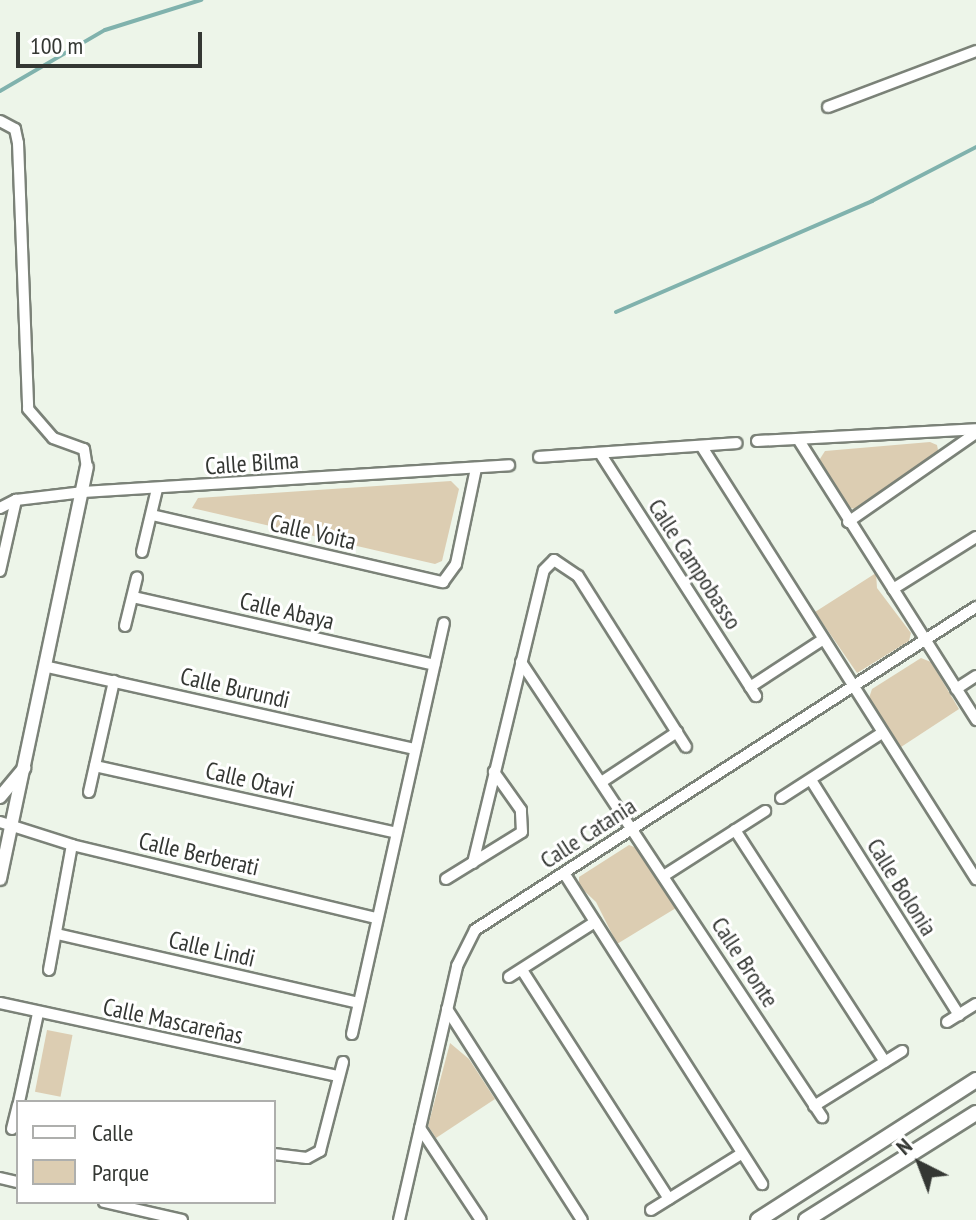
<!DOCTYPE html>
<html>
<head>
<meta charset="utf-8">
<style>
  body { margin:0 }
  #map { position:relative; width:976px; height:1220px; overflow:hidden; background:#edf5e9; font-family:"PT Sans Narrow",sans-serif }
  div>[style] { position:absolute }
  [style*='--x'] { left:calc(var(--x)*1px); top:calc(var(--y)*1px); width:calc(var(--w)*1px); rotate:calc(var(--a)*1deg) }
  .green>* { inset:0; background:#dccdb2; transform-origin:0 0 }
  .stream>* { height:4px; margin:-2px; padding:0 2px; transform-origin:2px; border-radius:2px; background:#80b2ad }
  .roads { filter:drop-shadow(2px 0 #7b8278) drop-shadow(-2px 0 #7b8278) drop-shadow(0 2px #7b8278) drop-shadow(0 -2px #7b8278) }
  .minor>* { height:10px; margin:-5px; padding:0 5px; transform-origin:5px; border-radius:5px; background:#fff }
  .tertiary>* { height:12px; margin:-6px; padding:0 6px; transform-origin:6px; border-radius:6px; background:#fff }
  .secondary>* { height:14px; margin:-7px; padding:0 7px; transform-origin:7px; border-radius:7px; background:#fff }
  span { translate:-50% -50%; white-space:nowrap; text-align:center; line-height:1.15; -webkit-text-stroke:6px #fff; paint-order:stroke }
  .street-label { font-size:24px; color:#343733 }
  .legend { position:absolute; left:16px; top:1100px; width:260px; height:104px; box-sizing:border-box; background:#fff; border:2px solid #aeafad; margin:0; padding:10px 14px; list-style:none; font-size:24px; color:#343733 }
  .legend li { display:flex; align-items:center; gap:16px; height:40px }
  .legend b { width:40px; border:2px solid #aeafad }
  .north { position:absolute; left:880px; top:1124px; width:80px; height:80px; -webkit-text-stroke:6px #fff; paint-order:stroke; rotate:318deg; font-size:22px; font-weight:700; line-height:32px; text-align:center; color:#343733 }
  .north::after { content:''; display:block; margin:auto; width:28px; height:36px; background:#343733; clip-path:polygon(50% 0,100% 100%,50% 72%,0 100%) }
  .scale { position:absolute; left:16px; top:32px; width:186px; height:36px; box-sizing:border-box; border:4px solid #343733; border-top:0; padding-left:10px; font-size:24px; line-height:28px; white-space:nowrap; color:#343733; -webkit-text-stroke:6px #fff; paint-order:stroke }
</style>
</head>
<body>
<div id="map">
  <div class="green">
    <div style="clip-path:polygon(930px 442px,937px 445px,939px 455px,855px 509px,847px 507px,818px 462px,825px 451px)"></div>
    <div style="clip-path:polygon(451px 481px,459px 489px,442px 561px,435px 564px,192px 508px,198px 498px)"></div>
    <div style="clip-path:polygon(876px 573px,877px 588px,911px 633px,909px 641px,857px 673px,815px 612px)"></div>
    <div style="clip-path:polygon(921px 658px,931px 662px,959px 709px,901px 747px,869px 698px,872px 689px)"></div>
    <div style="clip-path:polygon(629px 845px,642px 850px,676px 908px,617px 944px,596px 902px,579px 886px,579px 877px)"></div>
    <div style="left:47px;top:1030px;width:26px;height:63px;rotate:11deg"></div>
    <div style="clip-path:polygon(450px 1043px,469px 1059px,495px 1099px,436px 1138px,428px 1126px)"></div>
  </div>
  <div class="stream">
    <div style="--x:0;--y:91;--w:121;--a:-30.2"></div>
    <div style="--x:105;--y:30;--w:101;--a:-17.4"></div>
    <div style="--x:616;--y:312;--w:279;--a:-23.4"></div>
    <div style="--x:872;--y:201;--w:117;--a:-27.4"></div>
  </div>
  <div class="roads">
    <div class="minor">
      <div style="--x:828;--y:107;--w:158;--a:-20.7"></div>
      <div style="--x:0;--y:121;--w:17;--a:28"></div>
      <div style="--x:15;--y:129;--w:14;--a:78"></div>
      <div style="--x:18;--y:143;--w:266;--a:87.8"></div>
      <div style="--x:28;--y:409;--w:38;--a:49"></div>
      <div style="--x:53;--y:438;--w:33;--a:20"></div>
      <div style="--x:84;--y:449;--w:18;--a:81"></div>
      <div style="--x:798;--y:439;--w:333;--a:57.6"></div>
      <div style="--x:757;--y:441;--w:219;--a:-3.1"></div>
      <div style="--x:702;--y:447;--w:512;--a:57.61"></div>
      <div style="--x:600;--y:453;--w:289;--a:57.3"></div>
      <div style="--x:539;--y:457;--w:198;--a:-4"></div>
      <div style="--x:0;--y:508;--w:18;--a:-27"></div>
      <div style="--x:16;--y:500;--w:68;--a:-6.7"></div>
      <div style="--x:84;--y:492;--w:426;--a:-3.6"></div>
      <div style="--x:152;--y:515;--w:299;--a:13"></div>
      <div style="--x:443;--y:582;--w:22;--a:-54"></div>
      <div style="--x:456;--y:564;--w:98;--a:-78.2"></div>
      <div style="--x:848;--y:522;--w:156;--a:-34.8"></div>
      <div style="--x:142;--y:552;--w:65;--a:-76.6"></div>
      <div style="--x:0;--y:571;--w:73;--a:-77.3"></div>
      <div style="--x:893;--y:589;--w:98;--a:-32.1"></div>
      <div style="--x:133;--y:597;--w:309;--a:12.7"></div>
      <div style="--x:125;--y:626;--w:50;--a:-76.2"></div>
      <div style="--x:521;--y:662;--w:546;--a:56.51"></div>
      <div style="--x:48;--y:667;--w:375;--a:12.6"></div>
      <div style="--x:750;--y:687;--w:86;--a:-33.1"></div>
      <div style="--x:956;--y:689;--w:24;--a:-33"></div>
      <div style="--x:95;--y:766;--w:308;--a:12.5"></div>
      <div style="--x:811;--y:780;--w:278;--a:57.8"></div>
      <div style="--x:603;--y:781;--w:89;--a:-33.5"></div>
      <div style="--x:89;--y:792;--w:114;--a:-77.3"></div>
      <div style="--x:781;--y:798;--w:120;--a:-32.8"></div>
      <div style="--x:0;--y:822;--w:76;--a:17.7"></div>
      <div style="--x:72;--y:845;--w:313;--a:13.5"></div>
      <div style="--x:735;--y:830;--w:276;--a:57.1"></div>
      <div style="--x:473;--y:863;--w:301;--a:-76.4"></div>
      <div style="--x:544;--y:570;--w:14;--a:-45"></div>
      <div style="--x:554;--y:560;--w:29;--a:34"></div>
      <div style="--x:578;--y:576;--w:202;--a:57.7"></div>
      <div style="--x:564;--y:873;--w:369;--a:57.5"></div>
      <div style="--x:665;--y:875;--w:119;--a:-32.6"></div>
      <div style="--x:446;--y:879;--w:89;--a:-31.7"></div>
      <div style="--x:522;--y:832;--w:22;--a:-93"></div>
      <div style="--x:521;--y:810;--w:47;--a:-125.4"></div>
      <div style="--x:57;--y:934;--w:309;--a:12.9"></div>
      <div style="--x:49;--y:970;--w:127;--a:-79.6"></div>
      <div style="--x:522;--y:970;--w:272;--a:57.3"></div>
      <div style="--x:509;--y:977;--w:102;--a:-32.6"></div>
      <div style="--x:0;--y:1003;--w:346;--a:12.2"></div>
      <div style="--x:447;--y:1009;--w:250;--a:57.4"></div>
      <div style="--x:947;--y:1022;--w:34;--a:-32"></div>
      <div style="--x:352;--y:1034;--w:421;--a:-77.4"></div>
      <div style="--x:19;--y:1102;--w:91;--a:-77.9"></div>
      <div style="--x:814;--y:1106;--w:104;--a:-32"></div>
      <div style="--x:420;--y:1128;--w:110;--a:56.5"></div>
      <div style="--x:12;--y:1129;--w:25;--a:-76"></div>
      <div style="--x:274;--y:1154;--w:33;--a:7"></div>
      <div style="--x:307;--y:1158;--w:15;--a:-28"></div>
      <div style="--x:320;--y:1151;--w:92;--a:-75.5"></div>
      <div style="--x:0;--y:1178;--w:18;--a:13"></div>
      <div style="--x:104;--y:1202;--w:80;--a:13"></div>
      <div style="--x:651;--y:1210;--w:106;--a:-31.9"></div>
      <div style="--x:399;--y:1220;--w:261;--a:-77.1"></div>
      <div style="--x:457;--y:966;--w:40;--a:-63.4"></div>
      <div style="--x:475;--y:930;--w:596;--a:-32.81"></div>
    </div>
    <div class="tertiary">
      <div style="--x:0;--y:797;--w:38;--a:-50"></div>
      <div style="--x:0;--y:879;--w:421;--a:-78.1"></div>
    </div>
    <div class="secondary">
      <div style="--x:758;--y:1220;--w:259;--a:-32.7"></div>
      <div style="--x:806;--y:1220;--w:201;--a:-32.2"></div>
    </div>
  </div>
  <div class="street-label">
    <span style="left:252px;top:463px;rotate:-4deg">Calle Bilma</span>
    <span style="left:313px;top:532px;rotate:13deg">Calle Voita</span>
    <span style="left:695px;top:564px;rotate:57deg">Calle Campobasso</span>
    <span style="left:287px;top:611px;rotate:13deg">Calle Abaya</span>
    <span style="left:235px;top:688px;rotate:13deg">Calle Burundi</span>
    <span style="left:250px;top:780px;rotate:13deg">Calle Otavi</span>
    <span style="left:588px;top:833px;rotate:-33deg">Calle Catania</span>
    <span style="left:199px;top:854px;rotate:13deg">Calle Berberati</span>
    <span style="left:902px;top:887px;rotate:58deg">Calle Bolonia</span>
    <span style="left:212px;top:949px;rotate:13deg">Calle Lindi</span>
    <span style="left:745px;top:962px;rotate:57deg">Calle Bronte</span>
    <span style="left:173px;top:1021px;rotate:12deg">Calle Mascareñas</span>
  </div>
  <ul class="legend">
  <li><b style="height:10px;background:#fff"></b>Calle</li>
  <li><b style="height:22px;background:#dccdb2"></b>Parque</li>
  </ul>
  <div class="north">N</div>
  <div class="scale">100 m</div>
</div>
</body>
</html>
